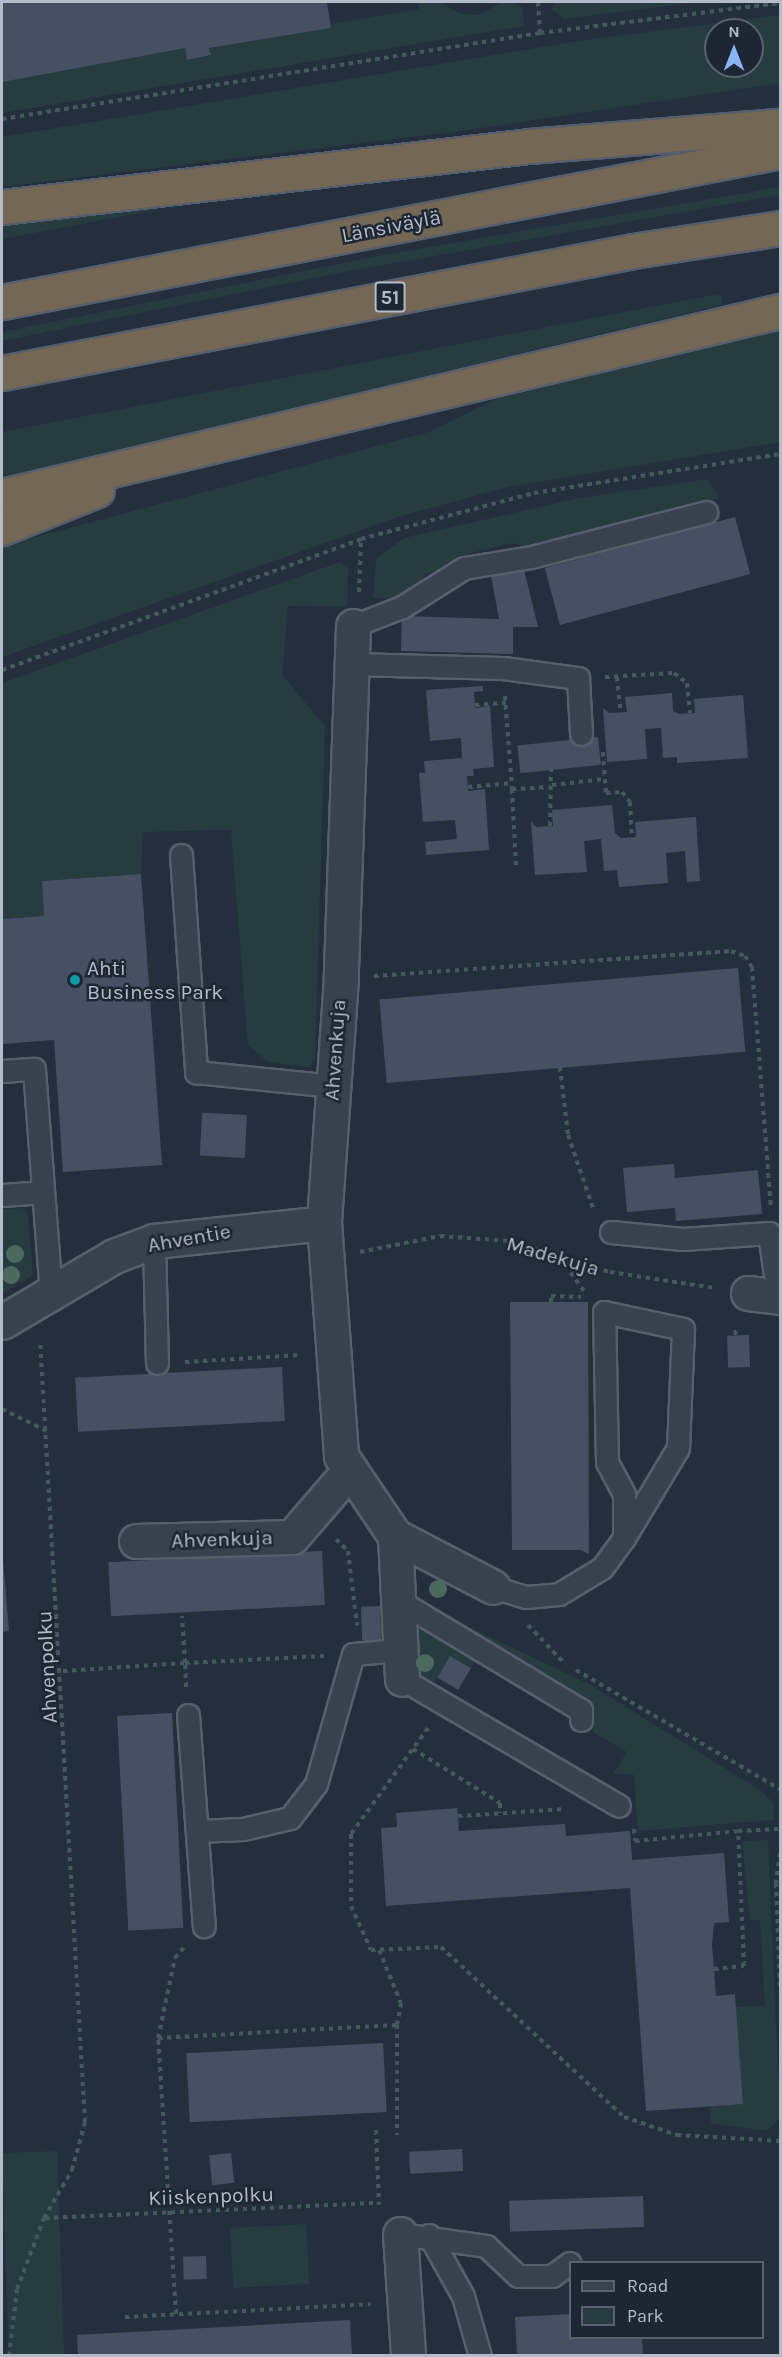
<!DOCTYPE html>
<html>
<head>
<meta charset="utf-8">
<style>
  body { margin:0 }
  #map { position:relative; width:782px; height:2357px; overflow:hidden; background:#242f3e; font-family:Karla,sans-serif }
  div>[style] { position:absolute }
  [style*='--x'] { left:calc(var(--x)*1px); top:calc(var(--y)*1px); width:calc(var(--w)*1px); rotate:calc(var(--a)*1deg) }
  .green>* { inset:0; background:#263c3f; transform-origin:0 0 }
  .building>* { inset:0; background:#455162; transform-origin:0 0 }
  .path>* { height:4px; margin-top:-2px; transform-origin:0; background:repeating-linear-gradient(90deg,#44595c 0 4.5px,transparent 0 9px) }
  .roads { filter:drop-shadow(2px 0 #565f6c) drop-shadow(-2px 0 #565f6c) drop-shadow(0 2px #565f6c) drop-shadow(0 -2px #565f6c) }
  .lane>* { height:21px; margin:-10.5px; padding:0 10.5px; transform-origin:10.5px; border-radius:10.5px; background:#38414e }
  .street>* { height:33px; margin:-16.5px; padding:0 16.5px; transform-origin:16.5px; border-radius:16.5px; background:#38414e }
  .highway>* { height:33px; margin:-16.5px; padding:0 16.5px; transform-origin:16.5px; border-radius:16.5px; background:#746855 }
  .trees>* { width:18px; height:18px; margin:-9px; border-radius:50%; background:#4b6a5d }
  .dots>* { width:16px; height:16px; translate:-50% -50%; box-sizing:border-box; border:3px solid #1d2633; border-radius:50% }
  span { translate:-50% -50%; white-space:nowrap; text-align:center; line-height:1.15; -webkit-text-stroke:5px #1d2633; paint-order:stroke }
  .shield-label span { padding:2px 4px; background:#1d2633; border:2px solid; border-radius:4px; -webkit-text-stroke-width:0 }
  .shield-label { font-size:20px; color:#b4bcc9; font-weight:700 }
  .street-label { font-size:21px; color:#b4bcc9 }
  .poi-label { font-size:21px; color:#b4bcc9 }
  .left { translate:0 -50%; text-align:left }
  .frame { position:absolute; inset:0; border:3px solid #b4bcc9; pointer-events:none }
  .legend { position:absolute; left:569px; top:2261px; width:195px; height:78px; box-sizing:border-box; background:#1d2633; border:2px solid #59626f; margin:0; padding:8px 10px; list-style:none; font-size:18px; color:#b4bcc9 }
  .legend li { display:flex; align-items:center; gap:12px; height:30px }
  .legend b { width:30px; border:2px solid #59626f }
  .north { position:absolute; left:704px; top:18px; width:60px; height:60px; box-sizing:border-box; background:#1d2633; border:2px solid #59626f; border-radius:50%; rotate:0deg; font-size:16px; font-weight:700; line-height:24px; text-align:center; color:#b4bcc9 }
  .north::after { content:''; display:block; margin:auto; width:21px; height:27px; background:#8ab4f8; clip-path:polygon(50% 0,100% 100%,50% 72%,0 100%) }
</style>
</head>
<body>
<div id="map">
  <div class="green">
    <div style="clip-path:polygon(418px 2px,441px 2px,460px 14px,480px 15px,501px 2px,513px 2px,522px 7px,524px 26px,2px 113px,2px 78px,185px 48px,187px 60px,210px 56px,209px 45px,419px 9px)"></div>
    <div style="clip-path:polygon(555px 2px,696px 2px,564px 19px,551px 9px)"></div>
    <div style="clip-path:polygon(evenodd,780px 15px,780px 83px,469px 130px,2px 187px,2px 137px,578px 41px,780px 15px,716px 30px,752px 30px,752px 66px,716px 66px,716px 30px)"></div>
    <div style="clip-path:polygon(780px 187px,780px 195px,338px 273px,2px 341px,2px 332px,383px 255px)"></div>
    <div style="clip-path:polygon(165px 204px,171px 207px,2px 239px,2px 226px)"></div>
    <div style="clip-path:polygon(713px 295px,722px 296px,721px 305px,2px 478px,2px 432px)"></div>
    <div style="clip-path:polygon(780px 328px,780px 442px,508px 487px,401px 516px,2px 657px,2px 546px,429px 432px,494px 400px)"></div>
    <div style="clip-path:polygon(708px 479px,719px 498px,524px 546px,512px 543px,455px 557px,455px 566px,425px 574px,420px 584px,390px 599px,373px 598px,376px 559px,404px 538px,579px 498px)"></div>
    <div style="clip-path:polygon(340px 562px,348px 568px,347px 607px,288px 606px,282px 675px,325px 726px,315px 1057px,310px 1067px,268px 1062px,248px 1045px,231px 830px,143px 832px,141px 874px,42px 881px,44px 916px,2px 919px,2px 683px)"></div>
    <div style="clip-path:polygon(22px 1208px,28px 1215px,33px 1275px,2px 1294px,2px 1209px)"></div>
    <div style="clip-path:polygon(460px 1623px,591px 1685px,763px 1792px,774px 1804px,773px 1820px,638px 1831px,634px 1775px,613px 1774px,627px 1752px,593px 1732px,592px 1701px)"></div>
    <div style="clip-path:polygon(413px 1626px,439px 1637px,476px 1660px,471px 1668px,450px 1656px,435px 1682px,419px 1676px,412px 1668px)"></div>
    <div style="clip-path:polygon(768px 1840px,780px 2118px,768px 2130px,758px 2130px,711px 2123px,710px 2106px,742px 2104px,735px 2007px,765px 2006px,760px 1920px,750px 1920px,742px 1841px)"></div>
    <div style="left:57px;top:2151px;width:204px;height:55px;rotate:88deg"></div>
    <div style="left:306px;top:2224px;width:60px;height:76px;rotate:87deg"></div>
  </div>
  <div class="building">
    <div style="clip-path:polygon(2px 2px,327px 2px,331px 28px,209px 48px,211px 55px,187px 60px,185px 48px,2px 82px)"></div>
    <div style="left:735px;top:517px;width:59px;height:197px;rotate:75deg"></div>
    <div style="clip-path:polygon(489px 565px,523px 566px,538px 627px,513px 627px,513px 654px,401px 651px,402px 616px,499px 619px)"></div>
    <div style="clip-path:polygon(483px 686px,483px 691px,474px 692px,475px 708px,490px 706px,494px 767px,473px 769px,474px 776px,467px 776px,468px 791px,485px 789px,489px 850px,426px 855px,425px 842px,457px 839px,455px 820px,423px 822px,419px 773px,425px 773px,424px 761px,462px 758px,461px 738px,430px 741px,426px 690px)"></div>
    <div style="clip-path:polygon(672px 693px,673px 711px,679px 714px,695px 713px,694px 699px,743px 695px,748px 758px,677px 763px,677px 757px,663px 758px,661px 728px,645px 729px,647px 759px,607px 762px,603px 708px,609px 713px,627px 712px,625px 697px)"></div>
    <div style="left:598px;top:737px;width:28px;height:81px;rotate:84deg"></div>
    <div style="clip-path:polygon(612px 805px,615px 833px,621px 838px,636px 837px,635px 822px,696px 817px,700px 881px,687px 882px,685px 851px,666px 853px,668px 883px,619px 887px,617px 870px,604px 871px,601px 839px,584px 841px,587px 872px,535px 875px,531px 821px,536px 827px,553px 826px,552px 810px)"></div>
    <div style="clip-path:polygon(141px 874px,162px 1165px,63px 1172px,54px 1040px,2px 1044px,2px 919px,44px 916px,42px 881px)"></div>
    <div style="left:738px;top:968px;width:84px;height:360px;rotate:85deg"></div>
    <div style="left:247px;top:1115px;width:43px;height:45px;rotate:93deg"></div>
    <div style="clip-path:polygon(674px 1164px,675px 1178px,758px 1170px,762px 1214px,676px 1221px,675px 1208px,627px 1212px,623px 1168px)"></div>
    <div style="clip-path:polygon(510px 1302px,588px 1302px,589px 1554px,581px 1550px,512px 1550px)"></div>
    <div style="left:749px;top:1335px;width:32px;height:22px;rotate:88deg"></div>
    <div style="left:282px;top:1367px;width:54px;height:207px;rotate:87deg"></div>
    <div style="clip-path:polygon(2px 1548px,9px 1631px,2px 1632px)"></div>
    <div style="left:322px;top:1551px;width:54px;height:214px;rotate:87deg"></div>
    <div style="left:380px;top:1606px;width:34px;height:19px;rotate:88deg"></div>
    <div style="left:450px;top:1656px;width:24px;height:25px;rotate:30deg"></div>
    <div style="left:172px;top:1713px;width:215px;height:55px;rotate:87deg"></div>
    <div style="clip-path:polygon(457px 1808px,459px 1831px,565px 1824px,566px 1836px,630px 1831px,632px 1860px,724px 1853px,729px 1922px,714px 1923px,712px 1945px,716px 1996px,735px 1994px,743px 2104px,646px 2111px,630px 1888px,386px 1906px,381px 1828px,397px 1827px,396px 1813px)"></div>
    <div style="left:383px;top:2043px;width:69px;height:197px;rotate:87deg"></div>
    <div style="left:462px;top:2149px;width:22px;height:53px;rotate:87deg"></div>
    <div style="left:231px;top:2153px;width:30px;height:22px;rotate:84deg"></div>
    <div style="left:643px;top:2196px;width:31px;height:134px;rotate:88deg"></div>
    <div style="left:206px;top:2256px;width:23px;height:23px;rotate:88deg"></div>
    <div style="clip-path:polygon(570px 2314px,570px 2338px,642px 2338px,643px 2356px,517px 2356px,515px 2317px)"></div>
    <div style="clip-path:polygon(350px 2320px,352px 2356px,78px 2356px,77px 2335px)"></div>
  </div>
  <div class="path">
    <div style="--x:538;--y:2;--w:31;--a:86"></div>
    <div style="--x:2;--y:119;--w:545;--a:-9.08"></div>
    <div style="--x:540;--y:33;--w:242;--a:-7.1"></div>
    <div style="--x:359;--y:592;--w:53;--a:-87.8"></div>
    <div style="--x:2;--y:670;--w:382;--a:-20"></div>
    <div style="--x:361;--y:539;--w:179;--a:-14.9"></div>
    <div style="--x:534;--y:493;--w:249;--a:-9"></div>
    <div style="--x:605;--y:677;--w:69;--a:-3.3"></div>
    <div style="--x:674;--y:673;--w:16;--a:38"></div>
    <div style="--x:687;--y:683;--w:30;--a:84"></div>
    <div style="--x:617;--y:677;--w:36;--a:84"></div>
    <div style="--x:505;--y:696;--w:93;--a:85.7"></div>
    <div style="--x:512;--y:789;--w:35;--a:-3"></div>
    <div style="--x:475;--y:705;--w:31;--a:-4"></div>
    <div style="--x:603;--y:752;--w:27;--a:86"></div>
    <div style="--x:552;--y:785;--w:53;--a:-6.5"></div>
    <div style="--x:605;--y:779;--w:14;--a:86"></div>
    <div style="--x:606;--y:793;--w:16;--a:-4"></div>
    <div style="--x:622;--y:792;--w:13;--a:51"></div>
    <div style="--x:630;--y:802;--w:36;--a:87"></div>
    <div style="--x:468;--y:787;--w:44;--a:-5.2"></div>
    <div style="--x:512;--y:789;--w:76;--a:87"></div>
    <div style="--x:550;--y:826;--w:57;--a:-89"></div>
    <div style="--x:374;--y:976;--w:358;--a:-4"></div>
    <div style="--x:731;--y:951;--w:15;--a:20"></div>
    <div style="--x:745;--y:956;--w:13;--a:58"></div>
    <div style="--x:752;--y:967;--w:240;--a:85.5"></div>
    <div style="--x:560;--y:1067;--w:68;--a:83.3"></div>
    <div style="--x:568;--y:1135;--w:80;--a:71.1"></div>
    <div style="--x:360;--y:1252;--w:82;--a:-11.3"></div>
    <div style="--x:440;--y:1236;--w:69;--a:4.1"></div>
    <div style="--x:509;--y:1241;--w:106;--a:17.1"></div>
    <div style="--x:610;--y:1272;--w:105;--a:8.7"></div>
    <div style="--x:560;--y:1258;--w:41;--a:54"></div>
    <div style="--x:551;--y:1302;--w:6;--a:-90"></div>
    <div style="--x:551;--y:1296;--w:30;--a:2"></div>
    <div style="--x:735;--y:1335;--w:9;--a:-77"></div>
    <div style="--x:185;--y:1362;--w:115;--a:-3.5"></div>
    <div style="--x:2;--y:1409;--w:50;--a:26.1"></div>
    <div style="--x:336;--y:1539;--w:17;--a:45"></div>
    <div style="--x:348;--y:1551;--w:75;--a:83.1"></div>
    <div style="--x:528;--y:1625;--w:52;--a:46.5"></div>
    <div style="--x:576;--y:1670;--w:236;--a:30.3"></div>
    <div style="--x:63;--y:1671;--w:122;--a:-3.8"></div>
    <div style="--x:185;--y:1663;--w:47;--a:-93.7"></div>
    <div style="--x:186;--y:1687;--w:24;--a:-92"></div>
    <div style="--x:185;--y:1663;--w:139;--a:-2.9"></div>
    <div style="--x:428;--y:1728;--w:131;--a:126"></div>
    <div style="--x:351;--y:1834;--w:72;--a:90"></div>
    <div style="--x:351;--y:1906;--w:48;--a:65.6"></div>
    <div style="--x:371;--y:1950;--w:70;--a:-2.5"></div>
    <div style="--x:441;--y:1947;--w:250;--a:42.9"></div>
    <div style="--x:624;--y:2117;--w:56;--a:18.8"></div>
    <div style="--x:677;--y:2135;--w:103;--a:3.3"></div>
    <div style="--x:413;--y:1749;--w:102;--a:31.8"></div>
    <div style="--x:500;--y:1803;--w:10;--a:90"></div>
    <div style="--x:458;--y:1816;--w:107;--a:-3.7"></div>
    <div style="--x:634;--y:1829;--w:12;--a:85"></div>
    <div style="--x:635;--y:1841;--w:103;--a:-5.5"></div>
    <div style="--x:780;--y:1853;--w:30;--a:98"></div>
    <div style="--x:776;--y:1883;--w:105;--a:87.8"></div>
    <div style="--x:379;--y:1950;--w:57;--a:67.5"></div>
    <div style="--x:401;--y:2003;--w:22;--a:100"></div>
    <div style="--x:714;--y:1969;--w:30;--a:-6"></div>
    <div style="--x:744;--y:1966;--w:135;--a:-92.5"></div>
    <div style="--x:738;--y:1831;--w:42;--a:-2.7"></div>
    <div style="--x:158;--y:2038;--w:82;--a:-78"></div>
    <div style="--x:175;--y:1958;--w:16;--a:-50"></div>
    <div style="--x:376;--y:2130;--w:75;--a:87.7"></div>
    <div style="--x:45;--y:2218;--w:334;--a:-2.6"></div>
    <div style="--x:176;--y:2314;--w:277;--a:-93.7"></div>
    <div style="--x:158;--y:2038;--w:239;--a:-3.1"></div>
    <div style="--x:397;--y:2025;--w:110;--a:90"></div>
    <div style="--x:125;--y:2317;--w:246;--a:-3"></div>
    <div style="--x:9;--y:2356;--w:67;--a:-83.2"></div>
    <div style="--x:17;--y:2289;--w:76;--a:-69.2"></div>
    <div style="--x:44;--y:2218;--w:56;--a:-59.7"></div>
    <div style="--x:72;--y:2170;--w:50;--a:-74.8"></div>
    <div style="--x:85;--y:2122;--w:783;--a:-93.29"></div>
  </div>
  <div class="roads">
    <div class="lane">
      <div style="--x:353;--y:626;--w:53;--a:-21.2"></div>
      <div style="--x:402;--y:607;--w:73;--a:-32.2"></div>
      <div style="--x:464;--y:568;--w:68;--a:-9.3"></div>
      <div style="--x:531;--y:557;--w:181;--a:-14.4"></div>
      <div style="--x:352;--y:664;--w:151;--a:1.5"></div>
      <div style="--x:503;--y:668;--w:76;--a:7.6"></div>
      <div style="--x:578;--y:678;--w:56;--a:86.9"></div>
      <div style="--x:181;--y:855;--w:218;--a:86"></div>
      <div style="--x:196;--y:1072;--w:138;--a:5.8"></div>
      <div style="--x:2;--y:1071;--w:32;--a:-4"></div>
      <div style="--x:34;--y:1069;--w:225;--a:85.7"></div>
      <div style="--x:2;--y:1195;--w:39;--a:-4"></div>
      <div style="--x:611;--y:1232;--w:72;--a:5.6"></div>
      <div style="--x:683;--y:1239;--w:86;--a:-4"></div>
      <div style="--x:769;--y:1233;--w:64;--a:81.9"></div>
      <div style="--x:154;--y:1241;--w:122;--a:88.6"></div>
      <div style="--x:493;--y:1587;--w:34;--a:17"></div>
      <div style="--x:526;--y:1597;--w:33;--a:-5"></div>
      <div style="--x:559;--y:1594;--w:50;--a:-31.2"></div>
      <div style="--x:602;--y:1568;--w:37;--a:-54"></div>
      <div style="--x:624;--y:1538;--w:44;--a:-90"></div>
      <div style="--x:624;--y:1494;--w:36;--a:-118"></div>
      <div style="--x:607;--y:1462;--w:150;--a:-91.1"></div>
      <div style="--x:604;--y:1312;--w:81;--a:12.1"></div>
      <div style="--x:683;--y:1329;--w:119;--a:92.4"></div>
      <div style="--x:678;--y:1448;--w:105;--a:121"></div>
      <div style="--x:396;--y:1599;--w:216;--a:31"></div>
      <div style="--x:581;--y:1710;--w:10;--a:90"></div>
      <div style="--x:402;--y:1679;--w:251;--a:30.3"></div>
      <div style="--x:188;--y:1715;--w:212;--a:85.7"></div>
      <div style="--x:197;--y:1831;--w:46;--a:-2.5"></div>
      <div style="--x:243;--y:1829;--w:48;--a:-13.2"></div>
      <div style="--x:290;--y:1818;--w:43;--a:-52.6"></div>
      <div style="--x:316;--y:1784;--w:135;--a:-74.1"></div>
      <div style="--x:353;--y:1654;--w:47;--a:-4.9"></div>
      <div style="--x:400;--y:2234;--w:87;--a:7.9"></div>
      <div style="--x:486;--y:2246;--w:44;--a:43.2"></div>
      <div style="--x:518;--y:2276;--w:34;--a:0"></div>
      <div style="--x:552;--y:2276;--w:22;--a:-36"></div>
      <div style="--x:429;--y:2235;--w:70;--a:60.9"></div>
      <div style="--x:463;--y:2296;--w:62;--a:74.2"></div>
    </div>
    <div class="street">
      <div style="--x:353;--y:626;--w:352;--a:92"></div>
      <div style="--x:341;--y:978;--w:246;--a:94"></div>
      <div style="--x:324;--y:1223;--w:234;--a:85.8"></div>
      <div style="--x:341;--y:1456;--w:97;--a:56"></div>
      <div style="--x:395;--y:1536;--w:143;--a:87.2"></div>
      <div style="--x:748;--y:1293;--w:32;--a:7"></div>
      <div style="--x:2;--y:1322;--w:130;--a:-30.5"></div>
      <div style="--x:114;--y:1256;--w:43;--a:-20.6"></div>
      <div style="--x:154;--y:1241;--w:171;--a:-6"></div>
      <div style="--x:395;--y:1536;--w:110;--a:27.5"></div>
      <div style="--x:136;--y:1541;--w:156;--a:-1.5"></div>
      <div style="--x:292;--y:1537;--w:87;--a:-49.2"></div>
      <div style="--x:400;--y:2234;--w:122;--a:86.2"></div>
    </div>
    <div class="highway">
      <div style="--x:2;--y:207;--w:531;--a:-6.6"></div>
      <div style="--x:529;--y:146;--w:252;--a:-4.6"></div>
      <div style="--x:2;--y:302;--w:793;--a:-10.98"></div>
      <div style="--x:2;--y:373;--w:643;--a:-10.94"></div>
      <div style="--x:633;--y:251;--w:149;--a:-8.9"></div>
      <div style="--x:2;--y:496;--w:800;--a:-13.38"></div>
      <div style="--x:2;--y:528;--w:102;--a:-21.8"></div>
    </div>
  </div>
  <div class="trees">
    <div style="left:15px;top:1254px"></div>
    <div style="left:11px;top:1275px"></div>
    <div style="left:438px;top:1589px"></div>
    <div style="left:425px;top:1663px"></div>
  </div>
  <div class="dots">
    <div style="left:75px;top:980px;background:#0f9aa8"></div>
  </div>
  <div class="shield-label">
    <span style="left:390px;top:297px">51</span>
  </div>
  <div class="street-label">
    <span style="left:391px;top:226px;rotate:-11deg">Länsiväylä</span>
    <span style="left:335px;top:1050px;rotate:-86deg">Ahvenkuja</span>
    <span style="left:189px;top:1238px;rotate:-10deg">Ahventie</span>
    <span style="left:553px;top:1256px;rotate:16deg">Madekuja</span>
    <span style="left:222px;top:1539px;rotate:-2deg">Ahvenkuja</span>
    <span style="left:47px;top:1667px;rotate:-93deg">Ahvenpolku</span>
    <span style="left:211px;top:2196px;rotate:-2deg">Kiiskenpolku</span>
  </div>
  <div class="poi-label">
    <span class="left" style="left:87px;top:980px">Ahti<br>Business Park</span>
  </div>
  <div class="frame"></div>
  <ul class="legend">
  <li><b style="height:8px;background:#38414e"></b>Road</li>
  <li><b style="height:16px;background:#263c3f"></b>Park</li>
  </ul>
  <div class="north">N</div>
</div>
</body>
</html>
